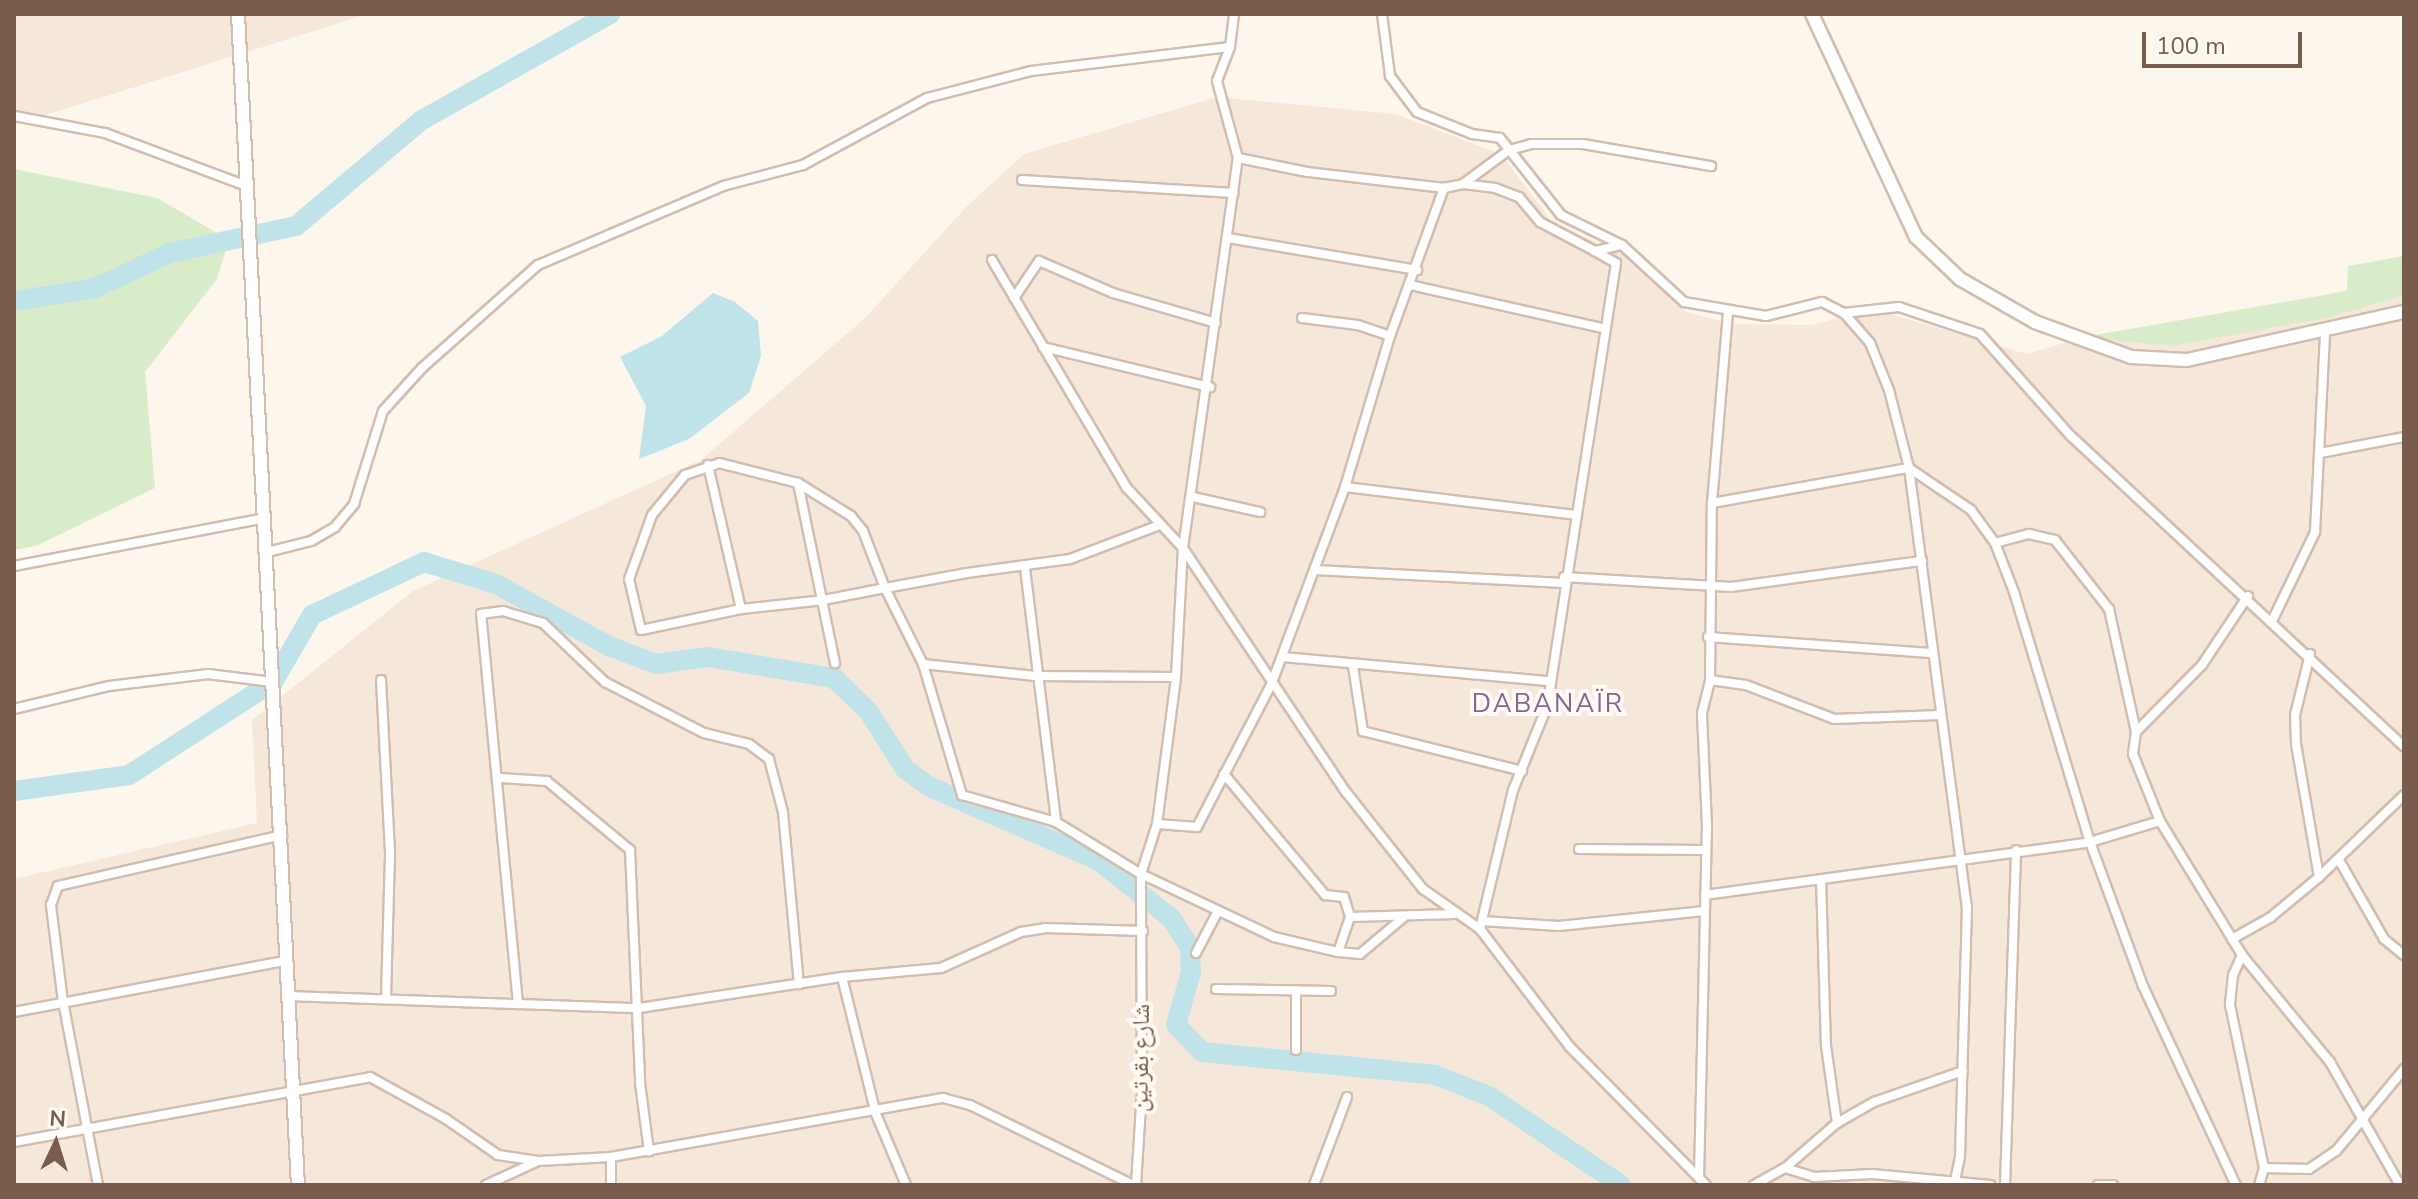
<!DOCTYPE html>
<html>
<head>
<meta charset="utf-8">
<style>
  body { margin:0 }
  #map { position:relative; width:2418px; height:1199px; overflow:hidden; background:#fdf6ec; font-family:"Nunito Sans","Noto Naskh Arabic",sans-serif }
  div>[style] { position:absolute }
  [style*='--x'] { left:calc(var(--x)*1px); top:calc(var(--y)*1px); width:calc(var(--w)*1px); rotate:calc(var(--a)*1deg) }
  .residential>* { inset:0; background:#f5e8da }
  .green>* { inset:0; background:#d8ecc9 }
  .water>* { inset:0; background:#bfe3e8 }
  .river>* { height:20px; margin:-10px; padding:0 10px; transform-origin:10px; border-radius:10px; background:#bfe3e8 }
  .roads { filter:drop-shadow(2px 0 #d1beb0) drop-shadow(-2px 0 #d1beb0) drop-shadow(0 2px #d1beb0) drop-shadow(0 -2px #d1beb0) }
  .street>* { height:8px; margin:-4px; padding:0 4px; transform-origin:4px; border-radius:4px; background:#fff }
  .secondary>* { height:12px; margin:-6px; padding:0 6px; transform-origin:6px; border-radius:6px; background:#fff }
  span { translate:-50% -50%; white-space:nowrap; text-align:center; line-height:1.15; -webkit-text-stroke:8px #fffaf3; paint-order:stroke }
  .street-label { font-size:24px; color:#7a5c4d }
  .neighbourhood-label { font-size:26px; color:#846695; letter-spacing:2px }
  .frame { position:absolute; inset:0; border:16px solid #7a5c4d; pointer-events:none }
  .north { position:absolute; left:16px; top:1103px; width:80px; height:80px; -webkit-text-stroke:6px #fffaf3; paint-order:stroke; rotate:4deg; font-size:22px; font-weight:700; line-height:32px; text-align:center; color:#7a5c4d }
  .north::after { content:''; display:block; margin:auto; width:28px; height:36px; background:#7a5c4d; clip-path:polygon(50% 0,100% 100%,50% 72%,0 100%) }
  .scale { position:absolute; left:2142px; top:32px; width:160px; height:36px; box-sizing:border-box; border:4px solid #7a5c4d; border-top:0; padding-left:10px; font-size:24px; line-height:28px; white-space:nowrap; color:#7a5c4d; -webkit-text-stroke:6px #fffaf3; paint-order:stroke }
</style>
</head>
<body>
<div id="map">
  <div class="residential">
    <div style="clip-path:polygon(14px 14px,368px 14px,14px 125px)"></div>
    <div style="clip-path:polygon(1217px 97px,1396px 114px,1502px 155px,1552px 222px,1632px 259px,1687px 312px,1732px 324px,1812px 325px,1873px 309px,2027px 354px,2084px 337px,2331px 317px,2404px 295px,2404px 1185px,14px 1185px,14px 879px,257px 823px,252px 720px,413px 591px,701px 460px,865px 318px,968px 205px,1024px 154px)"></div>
  </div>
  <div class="green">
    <div style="clip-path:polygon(14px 169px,157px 198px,229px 240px,217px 279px,145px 372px,155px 488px,36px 546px,14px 550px)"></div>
    <div style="clip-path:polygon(2404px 256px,2404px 295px,2331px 317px,2172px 346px,2084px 337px,2347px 291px,2348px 266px)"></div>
  </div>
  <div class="water">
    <div style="clip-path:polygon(713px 293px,735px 302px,758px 321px,761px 356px,749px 393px,689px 439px,639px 459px,646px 406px,620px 357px,662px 336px)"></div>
  </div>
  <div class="river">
    <div style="--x:14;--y:301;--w:82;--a:-9.1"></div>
    <div style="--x:95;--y:288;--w:83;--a:-25"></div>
    <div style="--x:170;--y:253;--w:129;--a:-12.1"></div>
    <div style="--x:296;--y:226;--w:165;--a:-40.1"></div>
    <div style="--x:422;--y:120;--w:216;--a:-29.4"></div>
    <div style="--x:14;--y:791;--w:116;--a:-7.9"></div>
    <div style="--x:129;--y:775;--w:171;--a:-32.9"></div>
    <div style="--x:273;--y:682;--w:78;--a:-59.8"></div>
    <div style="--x:312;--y:615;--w:124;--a:-25.3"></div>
    <div style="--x:424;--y:562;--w:75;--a:17"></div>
    <div style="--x:496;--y:584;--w:129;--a:28.8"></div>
    <div style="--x:609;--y:646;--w:50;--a:21"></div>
    <div style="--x:656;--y:664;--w:52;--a:-7.7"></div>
    <div style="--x:708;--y:657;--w:128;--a:9.5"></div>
    <div style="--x:834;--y:678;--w:49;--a:44.2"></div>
    <div style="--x:869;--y:712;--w:67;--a:57.7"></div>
    <div style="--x:905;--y:769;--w:29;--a:36"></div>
    <div style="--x:928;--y:786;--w:187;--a:23.7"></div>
    <div style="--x:1099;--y:861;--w:92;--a:38.4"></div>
    <div style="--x:1171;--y:918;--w:35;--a:57"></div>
    <div style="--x:1190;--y:947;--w:25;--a:88"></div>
    <div style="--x:1191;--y:972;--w:55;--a:105.8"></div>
    <div style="--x:1176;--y:1025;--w:37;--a:46"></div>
    <div style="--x:1202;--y:1052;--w:234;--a:5.6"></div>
    <div style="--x:1435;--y:1075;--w:58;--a:21.3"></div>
    <div style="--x:1489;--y:1096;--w:159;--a:34"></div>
  </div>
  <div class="roads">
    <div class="street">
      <div style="--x:1382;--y:14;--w:63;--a:82.6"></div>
      <div style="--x:1390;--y:76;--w:45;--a:53.1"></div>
      <div style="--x:1417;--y:112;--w:59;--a:21.8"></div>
      <div style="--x:1472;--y:134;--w:28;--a:8"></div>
      <div style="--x:1500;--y:138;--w:98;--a:51.6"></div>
      <div style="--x:1561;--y:215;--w:68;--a:26.2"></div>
      <div style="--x:1622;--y:245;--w:84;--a:42.6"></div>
      <div style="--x:1684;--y:302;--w:83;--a:9.7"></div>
      <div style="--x:1766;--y:316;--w:58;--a:-14"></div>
      <div style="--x:1822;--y:302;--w:25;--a:27"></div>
      <div style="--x:1844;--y:313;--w:40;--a:49"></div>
      <div style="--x:1870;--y:343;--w:51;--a:68"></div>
      <div style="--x:1889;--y:390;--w:81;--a:75.6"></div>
      <div style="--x:1909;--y:468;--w:442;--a:82.5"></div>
      <div style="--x:1967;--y:906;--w:251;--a:91.6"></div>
      <div style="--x:1960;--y:1157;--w:29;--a:102"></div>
      <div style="--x:14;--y:116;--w:93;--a:10.6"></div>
      <div style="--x:105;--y:133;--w:152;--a:20.5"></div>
      <div style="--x:1022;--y:180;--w:212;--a:3.5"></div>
      <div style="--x:1463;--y:184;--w:57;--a:-36.5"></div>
      <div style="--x:1509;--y:150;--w:23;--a:-15"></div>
      <div style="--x:1531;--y:144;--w:52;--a:0"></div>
      <div style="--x:1583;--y:144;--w:130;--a:9.8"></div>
      <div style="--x:1444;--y:188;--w:19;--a:-12"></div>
      <div style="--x:1463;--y:184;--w:32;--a:7"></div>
      <div style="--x:1495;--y:188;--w:26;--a:21"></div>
      <div style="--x:1519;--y:197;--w:33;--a:50"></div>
      <div style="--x:1540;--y:222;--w:62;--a:27.8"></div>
      <div style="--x:1228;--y:238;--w:192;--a:9.6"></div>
      <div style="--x:1621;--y:245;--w:27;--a:167"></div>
      <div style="--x:1595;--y:251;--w:24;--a:30"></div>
      <div style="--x:1616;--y:263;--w:446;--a:98.8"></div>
      <div style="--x:1548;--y:704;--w:93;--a:112.1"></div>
      <div style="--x:1513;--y:790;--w:143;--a:103.4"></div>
      <div style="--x:1480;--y:929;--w:147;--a:52.7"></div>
      <div style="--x:1569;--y:1046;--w:185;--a:45.4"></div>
      <div style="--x:992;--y:260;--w:265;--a:59.4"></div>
      <div style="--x:1127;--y:488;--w:82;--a:47"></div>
      <div style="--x:1183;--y:548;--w:293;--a:56.3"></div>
      <div style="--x:1346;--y:792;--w:124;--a:51.6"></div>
      <div style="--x:1423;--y:889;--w:70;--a:35.1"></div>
      <div style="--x:1410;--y:285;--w:197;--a:12.6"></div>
      <div style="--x:1014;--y:298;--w:45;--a:-56"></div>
      <div style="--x:1039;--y:261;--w:81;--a:23.4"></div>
      <div style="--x:1113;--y:293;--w:107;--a:16.2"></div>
      <div style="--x:1844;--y:313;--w:55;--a:-6.2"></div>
      <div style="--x:1899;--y:307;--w:85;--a:18.4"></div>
      <div style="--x:1980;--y:334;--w:137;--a:48.3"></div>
      <div style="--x:2071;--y:436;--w:455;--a:43"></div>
      <div style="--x:1302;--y:318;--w:56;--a:7.1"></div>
      <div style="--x:1358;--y:325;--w:34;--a:19"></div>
      <div style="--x:1043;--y:347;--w:172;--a:13.5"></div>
      <div style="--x:2320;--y:453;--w:86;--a:-10.8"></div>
      <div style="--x:708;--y:465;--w:148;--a:77.1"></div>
      <div style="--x:798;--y:483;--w:184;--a:78.4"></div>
      <div style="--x:1345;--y:487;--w:232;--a:6.9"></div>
      <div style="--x:1193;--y:497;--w:69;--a:12.6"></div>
      <div style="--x:1712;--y:503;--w:200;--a:-10.1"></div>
      <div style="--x:1909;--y:468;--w:75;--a:34.1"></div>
      <div style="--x:1971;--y:510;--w:41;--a:54"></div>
      <div style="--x:1995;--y:543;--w:53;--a:68.8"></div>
      <div style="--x:2014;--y:592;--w:261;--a:73.1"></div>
      <div style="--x:2090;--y:842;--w:153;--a:69.8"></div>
      <div style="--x:2143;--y:986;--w:220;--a:65"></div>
      <div style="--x:1157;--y:526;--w:93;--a:159.2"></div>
      <div style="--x:1070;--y:559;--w:104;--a:172.3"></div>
      <div style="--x:967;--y:573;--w:83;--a:169.6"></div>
      <div style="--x:885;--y:588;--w:62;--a:168.9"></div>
      <div style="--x:824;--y:600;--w:83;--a:173.8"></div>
      <div style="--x:741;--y:609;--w:102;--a:168.1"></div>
      <div style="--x:641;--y:630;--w:52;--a:-103.2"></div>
      <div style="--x:629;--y:579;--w:68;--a:-70.2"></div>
      <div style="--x:652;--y:515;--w:52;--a:-50.5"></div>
      <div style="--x:685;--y:475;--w:36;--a:-19"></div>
      <div style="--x:719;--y:463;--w:81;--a:14.2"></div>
      <div style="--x:798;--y:483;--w:62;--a:31.9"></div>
      <div style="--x:851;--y:516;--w:19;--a:51"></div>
      <div style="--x:863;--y:531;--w:61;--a:68.9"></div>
      <div style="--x:885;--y:588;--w:85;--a:63.4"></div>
      <div style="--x:923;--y:664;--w:137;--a:73.4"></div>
      <div style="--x:962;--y:795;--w:98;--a:16"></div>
      <div style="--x:1056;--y:822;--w:100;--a:31.5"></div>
      <div style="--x:1141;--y:874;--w:147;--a:25.3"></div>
      <div style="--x:1274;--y:937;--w:66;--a:13.2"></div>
      <div style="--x:1338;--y:952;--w:37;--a:-71"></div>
      <div style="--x:1995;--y:543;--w:35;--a:-15"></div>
      <div style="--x:2029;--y:534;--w:27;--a:13"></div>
      <div style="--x:2055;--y:540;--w:88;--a:52"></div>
      <div style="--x:2109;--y:609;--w:126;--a:77.6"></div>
      <div style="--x:267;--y:552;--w:45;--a:-14"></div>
      <div style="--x:311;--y:541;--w:28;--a:-30"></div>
      <div style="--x:335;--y:527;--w:30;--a:-50"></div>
      <div style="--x:354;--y:504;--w:97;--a:-72.7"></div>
      <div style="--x:383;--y:411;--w:58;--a:-47.8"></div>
      <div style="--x:422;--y:368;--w:155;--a:-41.6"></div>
      <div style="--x:538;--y:265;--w:201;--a:-23.1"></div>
      <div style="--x:723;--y:186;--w:83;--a:-14.7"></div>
      <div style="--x:803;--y:165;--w:141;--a:-28.4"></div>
      <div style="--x:927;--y:98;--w:107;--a:-14.6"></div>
      <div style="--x:1031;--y:71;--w:200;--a:-6.9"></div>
      <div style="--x:14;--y:566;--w:256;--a:-10.8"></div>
      <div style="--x:1025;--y:568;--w:256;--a:83"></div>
      <div style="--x:1315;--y:570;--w:249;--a:3"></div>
      <div style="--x:1564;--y:577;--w:167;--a:3.4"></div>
      <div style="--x:1731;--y:587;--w:193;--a:-7.8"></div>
      <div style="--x:2248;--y:596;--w:83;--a:123.7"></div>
      <div style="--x:2202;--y:665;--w:94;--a:134.6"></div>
      <div style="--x:2136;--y:732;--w:22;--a:98"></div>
      <div style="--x:2133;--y:754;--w:72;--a:68.1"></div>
      <div style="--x:2160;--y:821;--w:157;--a:58.5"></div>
      <div style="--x:2242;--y:955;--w:22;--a:114"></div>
      <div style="--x:2233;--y:975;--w:30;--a:96"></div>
      <div style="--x:2230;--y:1005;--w:167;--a:78.2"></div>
      <div style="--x:2264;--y:1168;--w:18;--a:106"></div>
      <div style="--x:2273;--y:619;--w:97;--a:-64.2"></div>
      <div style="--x:2315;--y:532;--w:199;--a:-87.1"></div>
      <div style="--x:1708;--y:637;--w:223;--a:4.1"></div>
      <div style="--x:2310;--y:654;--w:63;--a:103.8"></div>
      <div style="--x:2295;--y:715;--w:29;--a:88"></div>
      <div style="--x:2296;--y:744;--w:135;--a:80.2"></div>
      <div style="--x:1283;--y:657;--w:265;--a:5.2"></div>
      <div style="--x:923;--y:664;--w:113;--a:6.1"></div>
      <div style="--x:1035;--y:676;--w:141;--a:0.4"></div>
      <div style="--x:1353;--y:666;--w:66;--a:81.3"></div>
      <div style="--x:1363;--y:731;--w:164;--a:14.1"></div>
      <div style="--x:381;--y:680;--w:174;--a:87"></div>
      <div style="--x:390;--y:854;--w:144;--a:91.6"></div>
      <div style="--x:1710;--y:680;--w:36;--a:8"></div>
      <div style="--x:1746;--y:685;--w:94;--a:21.1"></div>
      <div style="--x:1834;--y:719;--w:106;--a:-2.2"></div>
      <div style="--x:14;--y:709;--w:98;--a:-13.6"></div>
      <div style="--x:109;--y:686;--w:100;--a:-6.9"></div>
      <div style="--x:208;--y:674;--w:65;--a:7"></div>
      <div style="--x:1224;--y:774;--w:158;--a:50.1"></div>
      <div style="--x:1325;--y:895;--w:19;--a:6"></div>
      <div style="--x:1344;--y:897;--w:21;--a:73"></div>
      <div style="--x:1350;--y:917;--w:104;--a:-1.7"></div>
      <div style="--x:500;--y:778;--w:47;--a:3.7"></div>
      <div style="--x:547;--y:781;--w:108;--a:39.7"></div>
      <div style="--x:630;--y:850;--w:233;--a:87.5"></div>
      <div style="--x:640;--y:1083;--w:69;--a:82.5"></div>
      <div style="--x:1157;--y:824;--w:40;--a:4.3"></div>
      <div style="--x:1197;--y:827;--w:160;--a:-62.5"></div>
      <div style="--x:1271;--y:685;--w:211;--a:-69.5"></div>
      <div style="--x:1345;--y:487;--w:158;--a:-73.4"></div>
      <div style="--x:1390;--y:336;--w:158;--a:-70"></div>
      <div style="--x:1444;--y:188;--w:138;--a:-173.3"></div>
      <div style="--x:1307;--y:172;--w:70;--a:-168.5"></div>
      <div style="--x:1579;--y:849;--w:127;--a:0.5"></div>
      <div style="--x:2339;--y:860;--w:91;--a:60.3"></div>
      <div style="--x:2384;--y:939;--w:26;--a:39"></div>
      <div style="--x:1821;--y:879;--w:167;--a:88.3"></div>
      <div style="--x:1826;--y:1046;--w:78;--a:81.9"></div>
      <div style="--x:1705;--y:895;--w:389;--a:-7.8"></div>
      <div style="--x:2090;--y:842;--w:73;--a:-16.7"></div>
      <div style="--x:1482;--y:921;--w:77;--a:3.7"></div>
      <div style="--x:1559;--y:926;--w:146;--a:-5.9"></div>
      <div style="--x:2232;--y:939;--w:45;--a:-29.4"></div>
      <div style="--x:2271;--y:917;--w:62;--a:-39.8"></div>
      <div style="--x:2319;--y:877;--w:118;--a:-44"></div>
      <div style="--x:1338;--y:952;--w:22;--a:5"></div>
      <div style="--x:1360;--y:954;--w:57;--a:-40.1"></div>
      <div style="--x:1196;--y:953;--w:47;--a:-62.4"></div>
      <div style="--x:2242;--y:955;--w:139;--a:50.6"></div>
      <div style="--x:2330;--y:1062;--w:142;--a:60.4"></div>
      <div style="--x:842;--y:977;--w:141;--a:76.1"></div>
      <div style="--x:876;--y:1114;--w:77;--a:67.1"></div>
      <div style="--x:1216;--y:989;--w:115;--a:1"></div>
      <div style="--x:288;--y:996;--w:351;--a:2"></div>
      <div style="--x:639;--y:1008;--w:205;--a:-8.7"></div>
      <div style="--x:842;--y:977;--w:99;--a:-5.2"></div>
      <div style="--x:941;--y:968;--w:88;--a:-24.2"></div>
      <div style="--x:1021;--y:932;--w:24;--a:-9"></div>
      <div style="--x:1045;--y:928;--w:98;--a:1.8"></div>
      <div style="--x:518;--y:1004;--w:392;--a:-95.4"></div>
      <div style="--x:481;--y:614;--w:22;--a:-8"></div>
      <div style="--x:503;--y:611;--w:42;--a:16.7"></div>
      <div style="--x:543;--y:623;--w:86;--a:43.6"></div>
      <div style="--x:605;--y:682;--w:111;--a:27.3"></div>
      <div style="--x:704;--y:733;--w:46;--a:13.7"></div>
      <div style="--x:749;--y:744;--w:25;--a:37"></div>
      <div style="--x:769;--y:759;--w:55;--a:75.2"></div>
      <div style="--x:783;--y:812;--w:173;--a:84.7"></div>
      <div style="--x:14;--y:1012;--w:279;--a:-10.7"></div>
      <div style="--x:1296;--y:1050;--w:60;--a:-90"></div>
      <div style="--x:14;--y:1142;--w:362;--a:-10.3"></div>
      <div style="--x:370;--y:1077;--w:87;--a:28.9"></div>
      <div style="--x:446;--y:1119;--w:63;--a:34.7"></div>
      <div style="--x:498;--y:1155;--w:41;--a:8.3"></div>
      <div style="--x:539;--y:1161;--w:72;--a:-3.2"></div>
      <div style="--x:611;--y:1157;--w:337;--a:-10.1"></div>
      <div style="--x:943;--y:1098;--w:28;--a:15"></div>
      <div style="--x:970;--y:1105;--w:182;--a:26.1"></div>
      <div style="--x:611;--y:1157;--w:28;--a:90"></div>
      <div style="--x:1785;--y:1168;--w:30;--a:17"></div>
      <div style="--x:1814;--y:1177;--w:58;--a:-3"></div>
      <div style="--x:1872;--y:1174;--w:119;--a:5.3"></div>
      <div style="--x:2264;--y:1168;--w:45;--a:1.3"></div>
      <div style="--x:2309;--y:1169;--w:32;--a:-34"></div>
      <div style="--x:2336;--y:1151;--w:107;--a:-50.3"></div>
      <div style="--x:98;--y:1185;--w:186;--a:-100.8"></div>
      <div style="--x:63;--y:1002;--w:98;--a:-97.1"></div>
      <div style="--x:51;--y:905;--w:20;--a:-70"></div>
      <div style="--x:58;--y:886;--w:230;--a:-12.8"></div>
      <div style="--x:486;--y:1185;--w:57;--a:-24.8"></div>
      <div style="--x:1136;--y:1185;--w:95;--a:-86.4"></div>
      <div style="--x:1142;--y:1090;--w:216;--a:-90.3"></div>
      <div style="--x:1141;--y:874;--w:52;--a:-72.3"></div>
      <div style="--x:1157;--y:824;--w:148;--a:-82.6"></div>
      <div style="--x:1176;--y:677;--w:129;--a:-86.9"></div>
      <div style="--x:1183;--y:548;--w:394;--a:-82"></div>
      <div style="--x:1238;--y:158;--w:80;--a:-105.3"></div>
      <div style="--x:1217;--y:81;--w:36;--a:-69"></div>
      <div style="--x:1230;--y:47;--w:33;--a:-83"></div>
      <div style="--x:1314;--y:1185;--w:94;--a:-69.4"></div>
      <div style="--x:1706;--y:1185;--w:10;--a:-135"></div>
      <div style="--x:1699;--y:1178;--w:353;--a:-88.7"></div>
      <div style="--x:1707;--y:825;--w:112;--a:-92.6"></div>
      <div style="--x:1702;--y:713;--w:34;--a:-76"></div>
      <div style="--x:1710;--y:680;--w:177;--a:-89.4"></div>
      <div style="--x:1712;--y:503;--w:191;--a:-85.2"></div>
      <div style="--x:1754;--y:1185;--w:35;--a:-29"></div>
      <div style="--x:1785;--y:1168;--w:69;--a:-40.9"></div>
      <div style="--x:1837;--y:1123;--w:43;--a:-29.6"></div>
      <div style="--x:1874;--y:1102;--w:94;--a:-19.2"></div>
      <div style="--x:2005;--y:1185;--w:335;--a:-88.1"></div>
      <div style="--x:2098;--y:1185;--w:15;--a:0"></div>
    </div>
    <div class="secondary">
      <div style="--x:238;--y:14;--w:1173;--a:87.07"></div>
      <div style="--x:1812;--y:14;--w:246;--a:65"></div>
      <div style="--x:1916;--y:237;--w:61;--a:43.7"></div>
      <div style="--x:1960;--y:279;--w:86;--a:29.8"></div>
      <div style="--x:2035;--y:322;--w:102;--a:20"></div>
      <div style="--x:2131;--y:357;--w:56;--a:3.1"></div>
      <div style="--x:2187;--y:360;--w:222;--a:-12.5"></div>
    </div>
  </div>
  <div class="street-label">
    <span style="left:1141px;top:1058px;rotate:-89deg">شارع بقرتين</span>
  </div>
  <div class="neighbourhood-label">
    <span style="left:1548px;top:704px">DABANAÏR</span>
  </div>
  <div class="frame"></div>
  <div class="north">N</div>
  <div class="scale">100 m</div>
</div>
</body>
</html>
